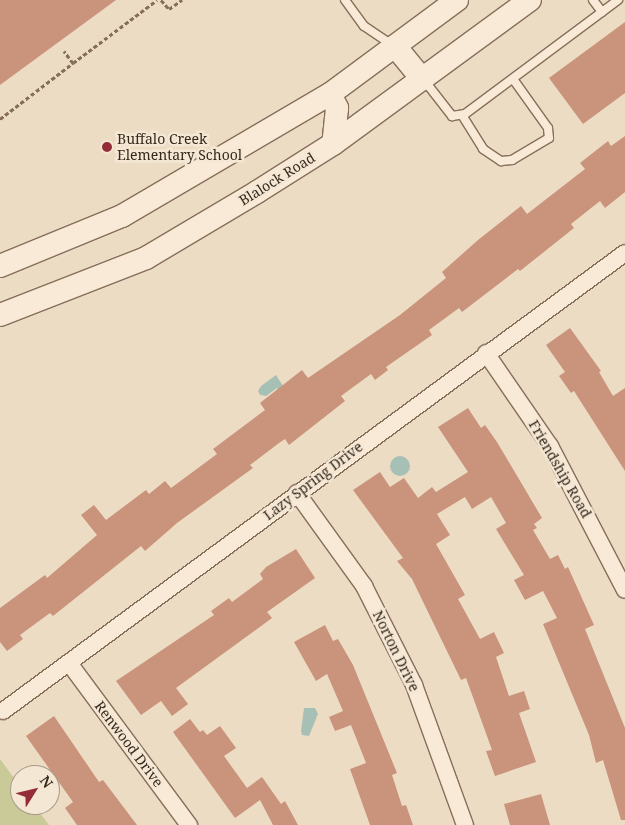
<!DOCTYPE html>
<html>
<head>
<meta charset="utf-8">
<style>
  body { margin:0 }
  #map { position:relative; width:625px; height:825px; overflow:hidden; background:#eddcc4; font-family:"Noto Serif",serif }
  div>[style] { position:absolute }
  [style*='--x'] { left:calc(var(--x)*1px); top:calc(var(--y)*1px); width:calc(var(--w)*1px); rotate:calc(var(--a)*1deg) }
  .green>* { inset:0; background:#caca98 }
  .water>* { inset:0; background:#a6c0b5 }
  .round { border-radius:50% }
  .building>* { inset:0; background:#ca937b }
  .path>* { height:3px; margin-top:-1.5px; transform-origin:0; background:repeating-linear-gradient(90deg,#876e5b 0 4px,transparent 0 6.5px) }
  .roads { filter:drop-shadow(1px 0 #876e5b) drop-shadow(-1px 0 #876e5b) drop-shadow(0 1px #876e5b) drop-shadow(0 -1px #876e5b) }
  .lane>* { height:8px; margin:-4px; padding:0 4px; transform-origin:4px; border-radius:4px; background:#f8ead7 }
  .street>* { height:16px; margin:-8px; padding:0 8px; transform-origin:8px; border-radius:8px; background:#f8ead7 }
  .secondary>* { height:22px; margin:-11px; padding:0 11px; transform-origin:11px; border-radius:11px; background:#f8ead7 }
  .dots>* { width:14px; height:14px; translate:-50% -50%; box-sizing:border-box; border:2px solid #f4e7d3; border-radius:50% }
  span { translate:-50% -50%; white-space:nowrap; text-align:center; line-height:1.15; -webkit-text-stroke:5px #f4e7d3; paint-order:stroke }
  .poi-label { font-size:14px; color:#37281e }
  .left { translate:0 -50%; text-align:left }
  .street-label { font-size:14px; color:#37281e }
  .north { position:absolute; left:10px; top:765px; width:50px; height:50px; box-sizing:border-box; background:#f4e7d3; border:1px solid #a89b8b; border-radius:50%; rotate:54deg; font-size:14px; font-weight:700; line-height:20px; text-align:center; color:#37281e }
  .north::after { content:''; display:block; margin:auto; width:18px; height:22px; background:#942d38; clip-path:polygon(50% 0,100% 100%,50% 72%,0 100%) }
</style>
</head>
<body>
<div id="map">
  <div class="green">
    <div style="clip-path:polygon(0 759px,20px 786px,20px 805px,34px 805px,49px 825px,0 825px)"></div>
  </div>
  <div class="water">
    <div style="clip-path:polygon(276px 375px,283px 386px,280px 392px,277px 388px,266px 396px,260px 395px,258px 391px,261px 386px)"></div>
    <div class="round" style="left:390px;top:456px;width:20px;height:20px"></div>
    <div style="clip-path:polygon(304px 708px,315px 708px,318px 714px,309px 736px,302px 735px,301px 731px)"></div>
  </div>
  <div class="building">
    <div style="clip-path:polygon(0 0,116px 0,0 85px)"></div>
    <div style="clip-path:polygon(625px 22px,625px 93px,583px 124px,549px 78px)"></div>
    <div style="clip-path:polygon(625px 136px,625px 192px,605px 208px,600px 201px,571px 224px,574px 228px,520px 271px,518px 269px,462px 312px,459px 308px,429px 330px,432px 335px,386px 367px,388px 370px,375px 380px,371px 374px,341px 396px,345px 401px,289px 445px,285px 439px,279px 443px,250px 465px,253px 468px,177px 523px,145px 551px,141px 546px,53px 616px,50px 613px,20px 635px,23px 639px,7px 651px,0 642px,0 608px,45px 575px,47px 578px,97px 535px,81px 515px,94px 505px,106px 520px,146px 490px,149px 494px,165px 481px,171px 488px,217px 454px,213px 449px,265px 410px,260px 403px,302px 370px,308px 378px,400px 315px,446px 278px,442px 272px,478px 240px,521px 206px,527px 214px,585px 169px,580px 163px,608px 141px,611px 146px)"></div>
    <div style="clip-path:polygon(570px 328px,601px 371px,599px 372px,613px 396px,625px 388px,625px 471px,574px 391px,571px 393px,559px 376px,565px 372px,546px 345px)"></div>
    <div style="clip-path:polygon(468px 408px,481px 428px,485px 425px,497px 442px,542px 518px,534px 524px,537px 528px,533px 530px,550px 559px,558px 555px,565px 569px,568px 567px,594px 625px,585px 629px,625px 728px,625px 820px,621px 820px,603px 760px,596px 763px,589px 735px,543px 624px,557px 618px,543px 591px,525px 600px,514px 580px,524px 575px,496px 529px,506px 523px,491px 497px,472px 509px,465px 497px,437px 514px,450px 535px,436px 544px,465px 595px,458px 599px,480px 639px,494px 632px,504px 653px,496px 657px,509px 696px,524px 691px,530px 709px,519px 713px,536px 762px,495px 776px,486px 751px,492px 750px,466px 678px,461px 680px,412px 579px,397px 561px,403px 558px,353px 490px,380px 472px,390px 487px,404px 478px,418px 498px,432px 487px,436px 492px,468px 472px,438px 427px)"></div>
    <div style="clip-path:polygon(296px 549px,315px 578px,267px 612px,272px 618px,176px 688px,188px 704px,172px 716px,161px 701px,141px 715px,116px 681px,214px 615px,211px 611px,229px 598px,232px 602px,263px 579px,260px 574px,266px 567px)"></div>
    <div style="clip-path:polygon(325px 625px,333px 641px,338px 639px,353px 665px,397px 773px,392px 775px,402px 806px,406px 805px,413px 825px,370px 825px,350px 769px,366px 763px,351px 725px,335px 731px,329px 717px,343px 711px,327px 674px,316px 681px,294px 642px)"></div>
    <div style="clip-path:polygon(54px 716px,99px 782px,103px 780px,137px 825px,77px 825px,65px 808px,73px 802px,26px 736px)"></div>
    <div style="clip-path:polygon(190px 719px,200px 732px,203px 730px,207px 735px,220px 726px,236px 748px,224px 756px,247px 788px,262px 777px,281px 804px,285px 801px,298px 825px,273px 825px,260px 800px,235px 818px,173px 732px)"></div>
    <div style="clip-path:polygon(541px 794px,550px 825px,510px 825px,504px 804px)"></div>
  </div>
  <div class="path">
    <div style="--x:161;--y:0;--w:12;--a:48"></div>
    <div style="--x:169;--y:9;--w:16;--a:-35"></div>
    <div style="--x:73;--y:63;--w:105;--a:-36.9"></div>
    <div style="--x:0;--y:119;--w:92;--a:-37.5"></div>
    <div style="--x:73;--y:63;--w:15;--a:-127"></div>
  </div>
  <div class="roads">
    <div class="lane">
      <div style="--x:345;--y:0;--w:32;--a:54"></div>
      <div style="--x:364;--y:26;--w:34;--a:34"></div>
      <div style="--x:593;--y:0;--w:15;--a:53"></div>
      <div style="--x:424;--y:80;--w:46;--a:52.1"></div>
      <div style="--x:452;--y:116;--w:13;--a:-9"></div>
      <div style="--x:465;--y:114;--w:191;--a:-36.7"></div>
      <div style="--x:462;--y:115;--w:40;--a:58"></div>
      <div style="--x:483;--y:149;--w:22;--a:34"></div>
      <div style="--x:501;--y:161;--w:11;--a:-5"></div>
      <div style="--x:512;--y:160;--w:43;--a:-30.7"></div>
      <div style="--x:549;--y:138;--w:10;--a:-96"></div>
      <div style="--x:548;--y:128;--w:60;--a:-125.5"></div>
    </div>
    <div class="street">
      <div style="--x:486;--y:353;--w:113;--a:55.5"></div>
      <div style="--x:550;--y:446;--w:162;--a:62.5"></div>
      <div style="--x:297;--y:493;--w:115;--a:54.2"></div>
      <div style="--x:364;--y:586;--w:111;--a:63.2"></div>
      <div style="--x:414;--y:685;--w:149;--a:70"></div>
      <div style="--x:69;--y:663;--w:202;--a:53.5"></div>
      <div style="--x:3;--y:711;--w:772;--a:-36.37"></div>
    </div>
    <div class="secondary">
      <div style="--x:395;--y:46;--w:43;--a:50.7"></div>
      <div style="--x:330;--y:94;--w:16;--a:63"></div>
      <div style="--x:337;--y:108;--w:36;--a:96"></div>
      <div style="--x:0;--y:266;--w:132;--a:-22.3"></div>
      <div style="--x:122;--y:216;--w:241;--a:-30.4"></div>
      <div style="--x:330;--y:94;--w:158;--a:-36.5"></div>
      <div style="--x:0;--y:315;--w:157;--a:-21.3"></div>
      <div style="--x:146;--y:258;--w:129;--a:-30.7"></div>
      <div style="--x:257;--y:192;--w:90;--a:-32.3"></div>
      <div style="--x:333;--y:144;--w:244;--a:-36.2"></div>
    </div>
  </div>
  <div class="dots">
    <div style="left:107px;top:147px;background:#942d38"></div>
  </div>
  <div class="poi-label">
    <span class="left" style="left:117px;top:147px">Buffalo Creek<br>Elementary School</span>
  </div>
  <div class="street-label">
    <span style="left:277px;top:179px;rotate:-32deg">Blalock Road</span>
    <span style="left:560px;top:469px;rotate:60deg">Friendship Road</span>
    <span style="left:313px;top:481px;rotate:-37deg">Lazy Spring Drive</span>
    <span style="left:396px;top:651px;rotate:64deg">Norton Drive</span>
    <span style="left:129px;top:744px;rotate:53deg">Renwood Drive</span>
  </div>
  <div class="north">N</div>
</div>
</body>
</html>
